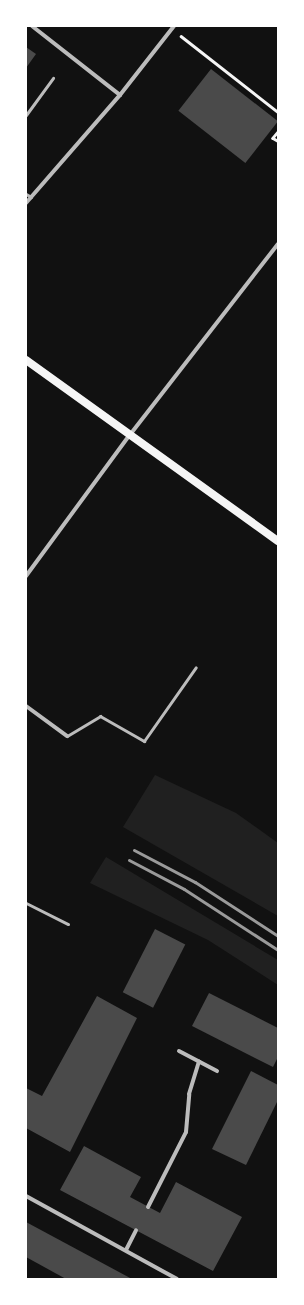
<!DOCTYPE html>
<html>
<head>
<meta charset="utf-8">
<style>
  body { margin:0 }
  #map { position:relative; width:304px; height:1305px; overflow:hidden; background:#111; font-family:"Open Sans",sans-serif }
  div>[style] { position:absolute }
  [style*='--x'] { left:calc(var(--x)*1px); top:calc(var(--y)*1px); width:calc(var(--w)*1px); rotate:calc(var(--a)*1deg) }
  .green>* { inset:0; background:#202020 }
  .building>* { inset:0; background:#4a4a4a; transform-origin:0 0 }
  .path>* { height:2.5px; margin:-1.25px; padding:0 1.25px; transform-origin:1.25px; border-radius:1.25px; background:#f5f5f5 }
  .service>* { height:3px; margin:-1.5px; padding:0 1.5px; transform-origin:1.5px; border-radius:1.5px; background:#bcbcbc }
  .minor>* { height:4px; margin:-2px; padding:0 2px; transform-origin:2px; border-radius:2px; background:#bcbcbc }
  .secondary>* { height:8px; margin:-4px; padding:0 4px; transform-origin:4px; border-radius:4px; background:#f5f5f5 }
  .rail>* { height:3px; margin:-1.5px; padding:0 1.5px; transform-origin:1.5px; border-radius:1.5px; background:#9a9a9a }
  span { translate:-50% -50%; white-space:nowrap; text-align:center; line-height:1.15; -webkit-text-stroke:3px #fff; paint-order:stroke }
  .frame { position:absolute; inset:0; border:27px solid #fff; pointer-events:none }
</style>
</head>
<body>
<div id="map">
  <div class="green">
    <div style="clip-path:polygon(155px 775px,236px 813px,278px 843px,278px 916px,123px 827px)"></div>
    <div style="clip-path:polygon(106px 857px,278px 960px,278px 985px,208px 940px,90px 883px)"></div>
  </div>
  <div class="building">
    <div style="clip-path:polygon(26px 47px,36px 54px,26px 68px)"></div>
    <div style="left:211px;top:69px;width:85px;height:53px;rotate:38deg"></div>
    <div style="left:155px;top:929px;width:34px;height:71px;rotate:27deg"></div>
    <div style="clip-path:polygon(209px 993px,278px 1028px,278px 1057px,273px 1067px,192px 1026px)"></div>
    <div style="clip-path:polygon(97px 996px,137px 1018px,70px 1152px,26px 1128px,26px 1088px,42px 1096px)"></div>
    <div style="clip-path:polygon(251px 1071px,278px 1085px,278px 1100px,246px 1165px,212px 1149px)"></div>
    <div style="clip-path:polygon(84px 1146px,141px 1177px,130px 1197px,160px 1213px,176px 1182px,242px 1217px,213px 1271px,60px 1190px)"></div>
    <div style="clip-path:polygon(26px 1222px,132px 1279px,66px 1279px,26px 1257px)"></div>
  </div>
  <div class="path">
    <div style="--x:181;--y:36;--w:123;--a:38.1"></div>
    <div style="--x:278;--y:132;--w:8;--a:130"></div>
    <div style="--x:273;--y:138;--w:6;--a:31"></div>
  </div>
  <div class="service">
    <div style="--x:26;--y:115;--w:46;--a:-53.9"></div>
    <div style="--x:26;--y:194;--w:6;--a:31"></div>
    <div style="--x:67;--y:736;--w:39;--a:-31"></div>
    <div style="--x:100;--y:716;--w:51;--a:29.6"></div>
    <div style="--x:144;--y:741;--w:90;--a:-54.9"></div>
    <div style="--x:26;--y:903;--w:47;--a:26.6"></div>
  </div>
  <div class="minor">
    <div style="--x:32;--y:26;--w:112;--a:38.1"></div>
    <div style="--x:26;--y:203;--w:143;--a:-49"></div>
    <div style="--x:120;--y:95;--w:88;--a:-52"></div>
    <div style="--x:26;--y:576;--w:174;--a:-53.7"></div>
    <div style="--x:129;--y:436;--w:243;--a:-52.2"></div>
    <div style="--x:26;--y:706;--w:51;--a:36.2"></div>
    <div style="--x:179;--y:1051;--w:43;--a:27.8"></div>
    <div style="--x:26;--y:1196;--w:172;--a:28.8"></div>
    <div style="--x:148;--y:1207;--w:84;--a:-63.1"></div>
    <div style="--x:186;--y:1132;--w:38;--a:-85"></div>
    <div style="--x:189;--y:1094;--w:34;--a:-73"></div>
    <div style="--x:126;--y:1250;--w:22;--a:-63"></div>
  </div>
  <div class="secondary">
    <div style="--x:26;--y:360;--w:310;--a:35.7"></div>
  </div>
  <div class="rail">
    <div style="--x:134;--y:850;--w:69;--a:27.7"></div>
    <div style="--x:195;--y:882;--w:99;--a:33"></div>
    <div style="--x:129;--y:860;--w:62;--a:27.8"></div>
    <div style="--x:184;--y:889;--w:112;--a:33"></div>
  </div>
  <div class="frame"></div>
</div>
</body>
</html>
